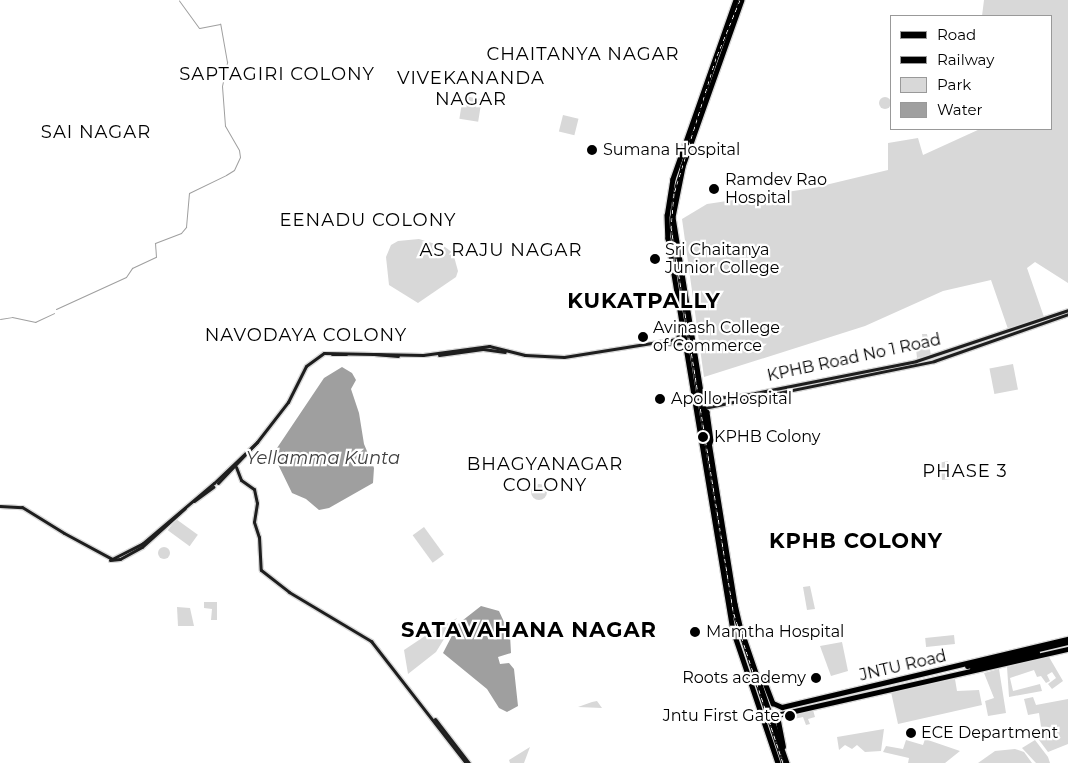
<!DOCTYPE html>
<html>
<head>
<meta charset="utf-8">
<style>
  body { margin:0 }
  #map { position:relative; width:1068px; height:763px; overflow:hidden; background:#fff; font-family:Montserrat,sans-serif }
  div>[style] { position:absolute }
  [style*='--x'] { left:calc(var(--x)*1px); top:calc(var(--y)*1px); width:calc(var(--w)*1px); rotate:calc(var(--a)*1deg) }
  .green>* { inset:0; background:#d8d8d8; transform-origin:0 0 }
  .round { border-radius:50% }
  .water>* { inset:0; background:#9f9f9f }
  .stream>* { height:1px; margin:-0.5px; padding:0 0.5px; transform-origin:0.5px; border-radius:0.5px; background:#9f9f9f }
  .roads { filter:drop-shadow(1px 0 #dbdbdb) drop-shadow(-1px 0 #dbdbdb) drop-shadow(0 1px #dbdbdb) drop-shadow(0 -1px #dbdbdb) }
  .secondary>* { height:3px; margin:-1.5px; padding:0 1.5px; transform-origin:1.5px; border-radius:1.5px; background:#1e1e1e }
  .primary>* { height:4.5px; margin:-2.25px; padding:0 2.25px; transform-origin:2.25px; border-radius:2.25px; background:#000 }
  .trunk>* { height:4.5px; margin:-2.25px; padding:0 2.25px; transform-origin:2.25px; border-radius:2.25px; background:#000 }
  .rail>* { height:3px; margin-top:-1.5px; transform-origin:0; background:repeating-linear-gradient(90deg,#fff 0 4px,#000 0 8px); box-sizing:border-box; border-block:1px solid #000 }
  .dots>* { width:14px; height:14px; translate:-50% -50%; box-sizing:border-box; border:2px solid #fff; border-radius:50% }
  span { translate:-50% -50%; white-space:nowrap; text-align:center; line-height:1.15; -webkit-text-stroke:4.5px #fff; paint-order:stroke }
  .poi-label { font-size:16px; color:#000 }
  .left { translate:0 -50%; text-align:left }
  .right { translate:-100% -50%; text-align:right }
  .street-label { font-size:16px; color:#000 }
  .neighbourhood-label { font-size:18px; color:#000; letter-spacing:1px }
  .water-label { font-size:18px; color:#404040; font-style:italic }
  .district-label { font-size:21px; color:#000; font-weight:700; letter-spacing:1px }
  .legend { position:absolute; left:890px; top:15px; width:162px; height:115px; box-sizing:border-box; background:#fff; border:1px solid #999; margin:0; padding:6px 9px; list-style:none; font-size:15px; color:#000 }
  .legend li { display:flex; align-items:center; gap:10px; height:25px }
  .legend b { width:25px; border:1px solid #999 }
</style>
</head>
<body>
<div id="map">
  <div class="green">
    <div style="clip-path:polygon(984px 0,1068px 0,1068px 283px,1035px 262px,1027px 268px,1044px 317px,1008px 329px,991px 280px,943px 291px,865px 326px,704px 377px,682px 219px,707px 204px,813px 188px,888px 170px,888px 143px,918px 138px,923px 155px,980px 129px,1052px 129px,1052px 16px,982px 16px)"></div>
    <div style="left:463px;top:96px;width:19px;height:23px;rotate:9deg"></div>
    <div class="round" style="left:879px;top:97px;width:12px;height:12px"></div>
    <div style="left:563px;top:115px;width:16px;height:17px;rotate:14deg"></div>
    <div style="clip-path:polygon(419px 239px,445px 247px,453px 253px,458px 271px,456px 277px,418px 303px,389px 285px,386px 257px,391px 245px,398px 241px)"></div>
    <div style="clip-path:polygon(922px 334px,927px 334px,931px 355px,917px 358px,916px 349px,924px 347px)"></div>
    <div style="left:1013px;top:364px;width:26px;height:24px;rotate:79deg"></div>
    <div style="clip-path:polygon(948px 461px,951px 479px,942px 480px,938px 463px)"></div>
    <div class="round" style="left:531px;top:484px;width:16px;height:16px"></div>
    <div style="left:176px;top:519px;width:27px;height:14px;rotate:36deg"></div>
    <div style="left:424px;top:527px;width:34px;height:14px;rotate:54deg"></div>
    <div class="round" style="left:158px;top:547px;width:12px;height:12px"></div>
    <div style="clip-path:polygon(810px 586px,815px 609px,807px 610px,803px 587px)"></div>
    <div style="clip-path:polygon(204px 602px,217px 602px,217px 620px,211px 620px,212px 609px,204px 608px)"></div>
    <div style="clip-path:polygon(177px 607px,190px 608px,194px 626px,178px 626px)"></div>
    <div style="clip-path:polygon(457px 618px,436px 652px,408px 674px,404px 650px,428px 634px,431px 638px,435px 635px,433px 632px)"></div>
    <div style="left:954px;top:635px;width:9px;height:29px;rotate:84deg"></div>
    <div style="clip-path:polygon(842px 642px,848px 671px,831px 676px,820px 646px)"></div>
    <div style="clip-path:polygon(1049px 657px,1063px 681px,1052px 689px,1048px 684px,1056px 678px,1052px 672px,1047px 675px,1050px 681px,1046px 683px,1041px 676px,1037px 677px,1034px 670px,1010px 678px,1013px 691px,1040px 684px,1042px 691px,1009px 697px,1007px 667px)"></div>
    <div style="clip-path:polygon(999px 669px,1006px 713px,988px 716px,985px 701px,994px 698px,984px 673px)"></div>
    <div style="clip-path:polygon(955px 679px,957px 691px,979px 690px,982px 705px,898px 724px,891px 692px)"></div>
    <div style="clip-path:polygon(1033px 697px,1036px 705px,1068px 699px,1068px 744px,1048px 752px,1036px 736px,1042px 733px,1039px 713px,1028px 715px,1024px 699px)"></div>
    <div style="clip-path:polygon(597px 701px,602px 708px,578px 707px,592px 702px)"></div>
    <div style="clip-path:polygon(813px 710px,815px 717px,808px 719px,810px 724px,806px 725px,803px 717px,794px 719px,792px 715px)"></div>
    <div style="clip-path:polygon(884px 729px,881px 751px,865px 752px,857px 745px,852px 749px,845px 745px,839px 750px,837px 737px)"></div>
    <div style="clip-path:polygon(925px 739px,960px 751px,945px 763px,908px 763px,909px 758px,883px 752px,886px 746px,903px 749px,906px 740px,923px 745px)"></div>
    <div style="clip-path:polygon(1035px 740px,1048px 757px,1050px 763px,1036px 763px,1022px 748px)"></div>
    <div style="clip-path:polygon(530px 747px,524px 763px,510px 763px,509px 760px)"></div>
    <div style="clip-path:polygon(1015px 749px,1024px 752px,1032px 763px,978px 763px,995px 751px)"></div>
  </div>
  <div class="water">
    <div style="clip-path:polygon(342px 367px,352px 373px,356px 380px,351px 389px,359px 413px,364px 444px,374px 468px,373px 483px,329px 508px,319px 510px,306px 499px,292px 493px,273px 454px,324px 378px)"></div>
    <div style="clip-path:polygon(481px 606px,499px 611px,510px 635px,511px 653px,498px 657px,500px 664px,509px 663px,514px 669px,518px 706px,507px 712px,499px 708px,487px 689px,443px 653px,458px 624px)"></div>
  </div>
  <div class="stream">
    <div style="--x:56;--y:309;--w:77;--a:-24.6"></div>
    <div style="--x:126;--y:277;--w:11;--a:-56"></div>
    <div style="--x:132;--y:268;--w:26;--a:-25"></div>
    <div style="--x:156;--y:257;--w:14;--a:-94"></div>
    <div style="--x:155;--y:243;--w:28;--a:-21"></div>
    <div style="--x:181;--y:233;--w:8;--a:-50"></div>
    <div style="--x:186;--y:227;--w:34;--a:-85"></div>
    <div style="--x:189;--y:193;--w:41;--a:-25.9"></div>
    <div style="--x:226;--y:175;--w:9;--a:-32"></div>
    <div style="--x:234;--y:170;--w:14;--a:-65"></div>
    <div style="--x:240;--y:157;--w:7;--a:-98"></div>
    <div style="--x:239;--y:150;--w:28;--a:-120"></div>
    <div style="--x:225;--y:126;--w:40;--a:-94.3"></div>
    <div style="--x:222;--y:86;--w:25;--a:-78"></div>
    <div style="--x:227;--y:62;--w:39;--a:-100"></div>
    <div style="--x:220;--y:24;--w:21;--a:169"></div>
    <div style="--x:199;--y:28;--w:34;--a:-126"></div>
    <div style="--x:0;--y:319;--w:12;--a:-9"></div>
    <div style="--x:12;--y:317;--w:24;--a:12"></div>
    <div style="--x:35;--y:322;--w:21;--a:-25"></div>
  </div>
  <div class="roads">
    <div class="secondary">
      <div style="--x:659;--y:344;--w:26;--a:-2"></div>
      <div style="--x:332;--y:354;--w:14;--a:0"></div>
      <div style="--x:374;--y:354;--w:24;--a:5"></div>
      <div style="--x:439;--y:355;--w:44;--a:-7.8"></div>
      <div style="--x:483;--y:349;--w:22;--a:8"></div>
      <div style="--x:701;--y:400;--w:49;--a:-7"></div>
      <div style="--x:750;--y:394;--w:169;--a:-11.2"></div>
      <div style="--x:916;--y:361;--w:160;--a:-18.5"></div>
      <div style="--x:704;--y:408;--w:235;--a:-11.5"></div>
      <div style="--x:934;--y:361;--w:142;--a:-19.3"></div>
      <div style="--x:236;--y:467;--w:14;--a:69"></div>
      <div style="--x:241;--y:480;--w:16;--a:35"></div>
      <div style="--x:254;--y:489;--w:14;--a:78"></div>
      <div style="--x:257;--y:503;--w:19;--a:99"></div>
      <div style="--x:254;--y:522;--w:16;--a:72"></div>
      <div style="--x:259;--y:537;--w:33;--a:87"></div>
      <div style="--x:261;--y:570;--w:36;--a:38"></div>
      <div style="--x:289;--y:592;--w:96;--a:30.9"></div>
      <div style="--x:371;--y:641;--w:155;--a:52.1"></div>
      <div style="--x:218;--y:483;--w:57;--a:-46.4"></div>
      <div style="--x:194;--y:501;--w:24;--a:-36"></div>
      <div style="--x:0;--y:506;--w:22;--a:3"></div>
      <div style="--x:22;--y:507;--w:49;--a:31.8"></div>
      <div style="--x:64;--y:533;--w:55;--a:28.4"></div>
      <div style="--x:112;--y:559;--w:34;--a:-27"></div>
      <div style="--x:142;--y:544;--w:94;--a:-40.3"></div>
      <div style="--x:214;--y:483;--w:59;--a:-43.6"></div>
      <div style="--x:257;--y:442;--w:51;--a:-52.2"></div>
      <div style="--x:288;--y:402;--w:40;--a:-63.4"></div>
      <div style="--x:306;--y:366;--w:22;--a:-36"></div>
      <div style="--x:324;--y:353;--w:99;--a:1.2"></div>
      <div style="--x:423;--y:355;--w:67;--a:-7.8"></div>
      <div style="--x:489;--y:346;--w:37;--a:14"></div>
      <div style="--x:525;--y:355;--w:39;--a:3"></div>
      <div style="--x:564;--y:357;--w:114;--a:-9.1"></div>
      <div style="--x:677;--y:339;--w:16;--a:-79"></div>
      <div style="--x:110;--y:560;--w:10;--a:-6"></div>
      <div style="--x:120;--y:559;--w:25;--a:-29"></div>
      <div style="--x:142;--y:547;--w:58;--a:-42.2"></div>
      <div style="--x:435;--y:719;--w:56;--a:52.3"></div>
    </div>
    <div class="primary">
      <div style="--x:967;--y:666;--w:104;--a:-13.4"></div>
      <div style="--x:972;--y:669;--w:67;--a:-13.8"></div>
      <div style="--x:759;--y:677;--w:6;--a:31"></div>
      <div style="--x:764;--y:680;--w:25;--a:69"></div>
      <div style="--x:773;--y:703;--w:10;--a:24"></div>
      <div style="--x:782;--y:707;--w:294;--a:-13.4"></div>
      <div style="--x:783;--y:747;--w:33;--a:-101"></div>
      <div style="--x:777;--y:715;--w:298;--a:-12.8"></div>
    </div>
    <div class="trunk">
      <div style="--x:736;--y:0;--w:190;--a:109.4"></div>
      <div style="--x:673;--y:179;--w:36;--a:99"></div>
      <div style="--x:667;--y:215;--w:23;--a:88"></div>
      <div style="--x:668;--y:238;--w:397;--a:80.6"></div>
      <div style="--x:733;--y:630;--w:140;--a:71.3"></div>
      <div style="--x:742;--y:0;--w:177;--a:109.5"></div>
      <div style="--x:683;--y:167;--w:51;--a:101.3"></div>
      <div style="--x:673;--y:217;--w:392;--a:80.9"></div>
      <div style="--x:735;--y:604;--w:26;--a:77"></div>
      <div style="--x:741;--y:629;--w:142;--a:71.1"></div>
      <div style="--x:702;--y:408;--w:6;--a:39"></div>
      <div style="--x:707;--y:412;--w:28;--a:82"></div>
      <div style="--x:711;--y:440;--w:6;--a:108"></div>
    </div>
  </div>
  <div class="rail">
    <div style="--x:740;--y:0;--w:63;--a:112.5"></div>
    <div style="--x:716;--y:58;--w:142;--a:107.2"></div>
    <div style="--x:674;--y:194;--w:33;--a:95"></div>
    <div style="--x:671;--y:227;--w:392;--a:80.8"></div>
    <div style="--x:734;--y:614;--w:157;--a:71.8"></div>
  </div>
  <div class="dots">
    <div style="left:592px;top:150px;background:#000"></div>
    <div style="left:714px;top:189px;background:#000"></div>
    <div style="left:655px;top:259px;background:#000"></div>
    <div style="left:643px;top:337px;background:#000"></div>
    <div style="left:660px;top:399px;background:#000"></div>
    <div style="left:703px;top:437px;background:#000"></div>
    <div style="left:695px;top:632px;background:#000"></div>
    <div style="left:816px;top:678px;background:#000"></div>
    <div style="left:790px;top:716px;background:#000"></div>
    <div style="left:911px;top:733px;background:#000"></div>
  </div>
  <div class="poi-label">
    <span class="left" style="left:603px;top:150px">Sumana Hospital</span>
    <span class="left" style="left:725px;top:189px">Ramdev Rao<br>Hospital</span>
    <span class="left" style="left:665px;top:259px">Sri Chaitanya<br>Junior College</span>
    <span class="left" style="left:653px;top:337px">Avinash College<br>of Commerce</span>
    <span class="left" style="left:671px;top:399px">Apollo Hospital</span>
    <span class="left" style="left:714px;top:437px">KPHB Colony</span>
    <span class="left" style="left:706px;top:632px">Mamtha Hospital</span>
    <span class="right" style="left:806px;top:678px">Roots academy</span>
    <span class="right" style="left:780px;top:716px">Jntu First Gate</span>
    <span class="left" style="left:921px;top:733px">ECE Department</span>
  </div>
  <div class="street-label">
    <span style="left:854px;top:358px;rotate:-12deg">KPHB Road No 1 Road</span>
    <span style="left:903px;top:666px;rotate:-13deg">JNTU Road</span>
  </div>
  <div class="neighbourhood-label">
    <span style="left:583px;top:54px">CHAITANYA NAGAR</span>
    <span style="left:277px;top:74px">SAPTAGIRI COLONY</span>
    <span style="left:471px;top:89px">VIVEKANANDA<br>NAGAR</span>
    <span style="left:96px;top:132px">SAI NAGAR</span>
    <span style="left:368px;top:220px">EENADU COLONY</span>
    <span style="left:501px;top:250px">AS RAJU NAGAR</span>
    <span style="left:306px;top:335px">NAVODAYA COLONY</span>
    <span style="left:545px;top:475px">BHAGYANAGAR<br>COLONY</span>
    <span style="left:965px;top:471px">PHASE 3</span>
  </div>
  <div class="water-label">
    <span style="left:323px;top:458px">Yellamma Kunta</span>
  </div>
  <div class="district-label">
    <span style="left:644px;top:301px">KUKATPALLY</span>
    <span style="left:856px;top:541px">KPHB COLONY</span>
    <span style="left:529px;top:630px">SATAVAHANA NAGAR</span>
  </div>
  <ul class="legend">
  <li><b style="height:6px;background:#000"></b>Road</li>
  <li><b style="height:6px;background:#000"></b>Railway</li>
  <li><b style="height:14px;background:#d8d8d8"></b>Park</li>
  <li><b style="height:14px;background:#9f9f9f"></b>Water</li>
  </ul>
</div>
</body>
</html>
